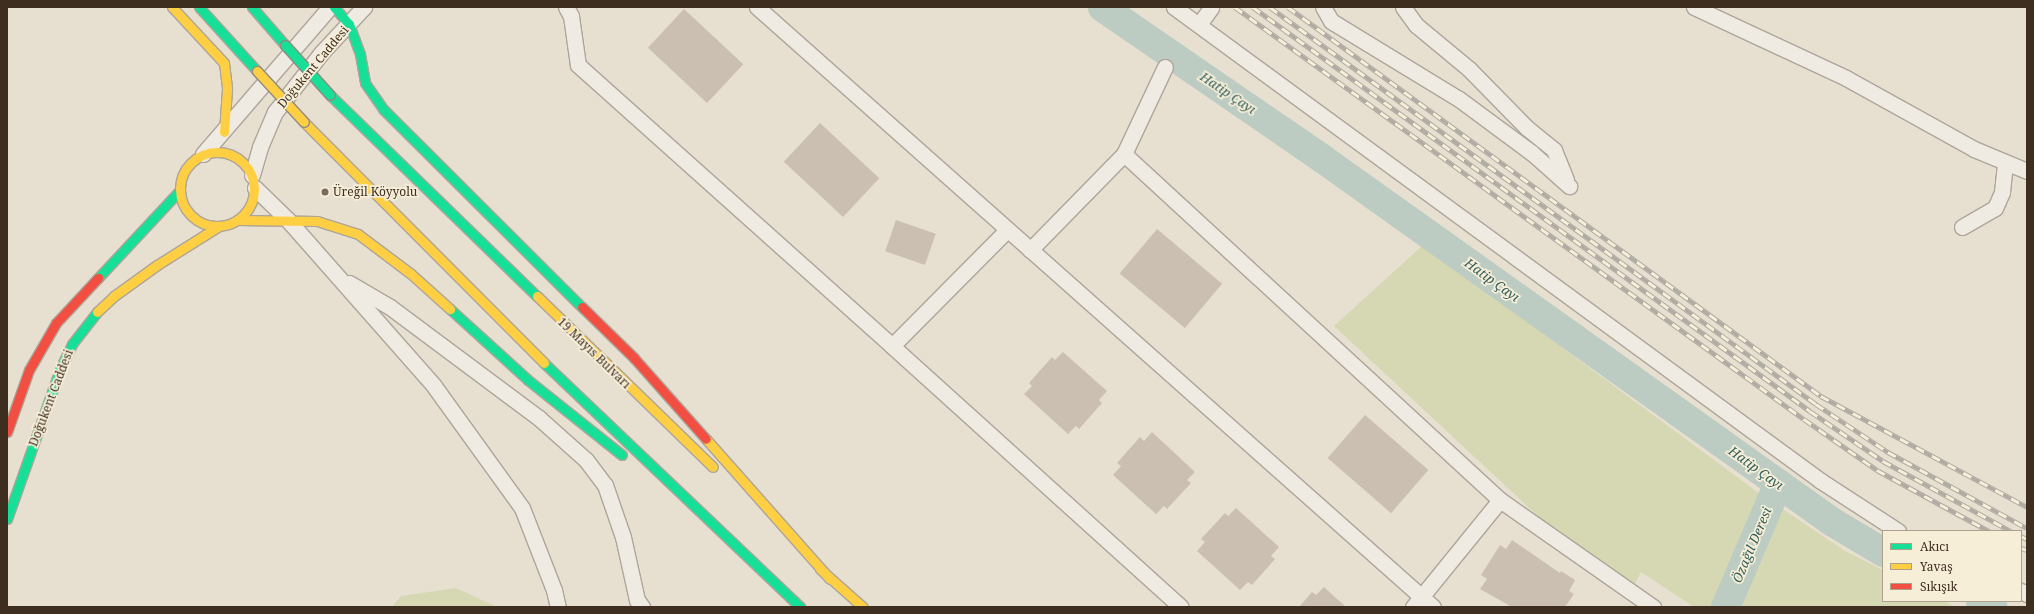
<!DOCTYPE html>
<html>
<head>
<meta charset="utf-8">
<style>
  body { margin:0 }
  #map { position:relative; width:2034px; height:614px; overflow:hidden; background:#e7e0d1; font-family:"Noto Serif",serif }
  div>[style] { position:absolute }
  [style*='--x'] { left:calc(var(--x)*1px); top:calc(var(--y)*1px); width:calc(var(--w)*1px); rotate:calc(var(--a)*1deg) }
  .green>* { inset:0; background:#d6d7b3 }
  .river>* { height:29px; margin:-14.5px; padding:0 14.5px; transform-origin:14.5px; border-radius:14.5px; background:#bcccc2 }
  .building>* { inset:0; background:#cbbfb2; transform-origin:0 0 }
  .roads { filter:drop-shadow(1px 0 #ada599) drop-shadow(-1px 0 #ada599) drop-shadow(0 1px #ada599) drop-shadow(0 -1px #ada599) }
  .street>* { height:15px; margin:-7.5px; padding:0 7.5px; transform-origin:7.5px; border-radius:7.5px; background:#efebe3 }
  .fast>* { height:9px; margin:-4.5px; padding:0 4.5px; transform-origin:4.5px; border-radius:4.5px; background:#16e098 }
  .slow>* { height:9px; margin:-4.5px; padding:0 4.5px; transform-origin:4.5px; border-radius:4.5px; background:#ffcf43 }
  .slow>.ring { margin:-4.5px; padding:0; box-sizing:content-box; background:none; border:9px solid #ffcf43; border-radius:50% }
  .jam>* { height:9px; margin:-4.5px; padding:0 4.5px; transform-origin:4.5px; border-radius:4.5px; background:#f24e42 }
  .rail>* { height:4.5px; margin-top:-2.25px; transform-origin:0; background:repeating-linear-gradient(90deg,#f7eed8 0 9px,#afaaa2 0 18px); box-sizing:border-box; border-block:1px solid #afaaa2 }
  .bridges { filter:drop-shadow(1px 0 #928b80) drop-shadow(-1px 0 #928b80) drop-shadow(0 1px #928b80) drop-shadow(0 -1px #928b80) }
  .fast-bridge>* { height:9px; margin:-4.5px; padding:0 4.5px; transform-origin:4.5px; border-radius:4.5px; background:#16e098 }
  .slow-bridge>* { height:9px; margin:-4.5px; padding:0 4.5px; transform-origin:4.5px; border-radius:4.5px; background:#ffcf43 }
  .dots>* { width:11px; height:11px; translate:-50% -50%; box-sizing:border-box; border:2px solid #f7eed8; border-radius:50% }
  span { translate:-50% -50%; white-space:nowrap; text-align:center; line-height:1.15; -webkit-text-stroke:3.5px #f7eed8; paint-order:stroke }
  .street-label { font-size:12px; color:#3d2e20 }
  .poi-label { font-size:12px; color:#3d2e20 }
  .left { translate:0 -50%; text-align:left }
  .water-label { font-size:13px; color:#2f5d5a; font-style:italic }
  .frame { position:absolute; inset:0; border:8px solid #3d2e20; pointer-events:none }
  .legend { position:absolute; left:1882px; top:530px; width:140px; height:72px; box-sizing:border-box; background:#f7eed8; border:1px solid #ada18e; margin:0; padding:5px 7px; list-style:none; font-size:12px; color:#3d2e20 }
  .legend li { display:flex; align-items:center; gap:8px; height:20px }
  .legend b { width:20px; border:1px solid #ada18e }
</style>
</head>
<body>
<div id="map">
  <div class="green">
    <div style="clip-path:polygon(1423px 245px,1756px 491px,1845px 551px,1883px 570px,1883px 601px,1944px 601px,1956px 607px,1690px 607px,1691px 605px,1641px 572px,1634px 585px,1542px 520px,1334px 326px)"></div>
    <div style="clip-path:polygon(456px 588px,497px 607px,392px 607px,401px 596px)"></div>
  </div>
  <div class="river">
    <div style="--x:1102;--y:7;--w:268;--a:34.5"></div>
    <div style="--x:1323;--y:159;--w:624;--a:35.47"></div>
    <div style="--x:1831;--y:521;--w:61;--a:30.8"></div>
    <div style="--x:1980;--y:601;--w:14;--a:25"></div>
    <div style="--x:1725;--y:607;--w:135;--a:-66.9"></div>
  </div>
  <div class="building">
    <div style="left:684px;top:9px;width:81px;height:53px;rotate:43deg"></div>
    <div style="left:820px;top:123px;width:81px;height:53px;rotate:43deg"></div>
    <div style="left:896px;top:220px;width:42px;height:33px;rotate:19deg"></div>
    <div style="left:1157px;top:229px;width:85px;height:58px;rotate:40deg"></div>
    <div style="clip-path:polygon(1063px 352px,1107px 391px,1099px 400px,1102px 403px,1079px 429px,1076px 426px,1068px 434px,1024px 394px,1032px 386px,1029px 383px,1052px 357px,1055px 360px)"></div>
    <div style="left:1365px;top:415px;width:84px;height:57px;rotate:41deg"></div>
    <div style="clip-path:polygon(1152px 432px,1195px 472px,1187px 480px,1191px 483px,1167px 509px,1164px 506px,1156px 514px,1113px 475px,1121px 466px,1117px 463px,1140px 437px,1144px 441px)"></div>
    <div style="clip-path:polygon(1236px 508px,1279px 547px,1271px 556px,1275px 559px,1252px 585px,1248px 582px,1240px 590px,1197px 551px,1205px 542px,1201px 539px,1225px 513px,1228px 516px)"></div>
    <div style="clip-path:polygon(1512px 540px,1560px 573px,1561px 571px,1575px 580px,1569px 591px,1574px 594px,1565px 607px,1512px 607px,1480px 589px,1487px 579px,1481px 575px,1500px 545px,1506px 549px)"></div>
    <div style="clip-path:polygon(1324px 587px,1346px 607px,1299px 607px,1312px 592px,1316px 595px)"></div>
  </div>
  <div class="roads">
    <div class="street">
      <div style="--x:566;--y:7;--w:10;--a:61"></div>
      <div style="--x:571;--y:16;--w:49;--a:81.9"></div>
      <div style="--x:578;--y:65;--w:421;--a:41.8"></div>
      <div style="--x:757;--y:7;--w:904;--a:41.59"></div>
      <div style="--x:1174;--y:7;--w:802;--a:36.23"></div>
      <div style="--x:1821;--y:481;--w:92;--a:33"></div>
      <div style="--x:1323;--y:7;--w:16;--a:60"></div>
      <div style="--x:1331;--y:21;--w:150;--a:31.4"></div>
      <div style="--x:1459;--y:99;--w:91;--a:36.5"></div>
      <div style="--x:1532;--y:153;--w:50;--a:41.7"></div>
      <div style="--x:1403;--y:7;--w:22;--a:54"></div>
      <div style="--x:1416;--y:25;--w:69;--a:39.7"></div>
      <div style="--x:1469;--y:69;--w:83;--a:45.5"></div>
      <div style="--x:1527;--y:128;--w:35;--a:39"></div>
      <div style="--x:1554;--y:150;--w:32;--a:68"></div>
      <div style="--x:1694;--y:7;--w:168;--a:25"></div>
      <div style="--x:1846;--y:78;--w:146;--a:29"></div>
      <div style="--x:1974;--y:149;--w:57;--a:22.5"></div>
      <div style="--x:1200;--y:23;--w:19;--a:-54"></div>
      <div style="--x:203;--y:154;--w:194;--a:-49.2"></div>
      <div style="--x:1124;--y:154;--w:511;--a:42.62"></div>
      <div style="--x:252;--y:175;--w:29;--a:-74"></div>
      <div style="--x:260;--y:147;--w:38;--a:-67"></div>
      <div style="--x:275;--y:112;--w:76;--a:-51.9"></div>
      <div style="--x:322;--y:52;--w:62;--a:-47"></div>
      <div style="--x:255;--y:188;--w:45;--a:44.1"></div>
      <div style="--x:287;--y:219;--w:222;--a:48.6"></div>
      <div style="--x:434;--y:386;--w:150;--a:54.2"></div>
      <div style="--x:522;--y:508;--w:88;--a:68.7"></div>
      <div style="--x:554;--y:590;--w:17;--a:77"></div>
      <div style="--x:1962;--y:227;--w:38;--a:-30"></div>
      <div style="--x:1995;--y:208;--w:17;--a:-66"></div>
      <div style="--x:2002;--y:192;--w:30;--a:-84"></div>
      <div style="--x:1007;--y:230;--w:163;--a:134.8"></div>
      <div style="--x:892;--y:346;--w:389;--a:42.1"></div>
      <div style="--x:1030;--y:250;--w:134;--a:-45.6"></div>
      <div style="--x:1124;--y:154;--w:96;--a:-64.8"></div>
      <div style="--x:349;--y:283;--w:48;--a:30.3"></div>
      <div style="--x:390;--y:307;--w:187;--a:36.7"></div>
      <div style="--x:540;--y:419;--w:62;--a:41.7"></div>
      <div style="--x:586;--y:460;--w:31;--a:53"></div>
      <div style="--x:605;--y:485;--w:55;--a:70.9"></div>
      <div style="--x:623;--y:537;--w:65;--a:77.5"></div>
      <div style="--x:637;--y:600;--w:9;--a:54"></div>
      <div style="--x:2021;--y:591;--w:7;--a:27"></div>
      <div style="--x:1413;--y:607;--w:138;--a:-50.9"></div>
      <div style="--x:1500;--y:500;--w:187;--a:35"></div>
    </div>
    <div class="fast">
      <div style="--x:199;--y:7;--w:86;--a:47.8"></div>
      <div style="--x:252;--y:7;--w:50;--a:49"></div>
      <div style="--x:334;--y:7;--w:23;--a:49"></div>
      <div style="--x:349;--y:24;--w:32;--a:70"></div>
      <div style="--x:360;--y:54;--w:29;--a:80"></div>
      <div style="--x:365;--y:83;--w:32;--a:55"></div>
      <div style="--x:383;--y:109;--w:281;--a:44.9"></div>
      <div style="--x:330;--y:95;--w:289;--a:44.2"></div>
      <div style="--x:98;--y:278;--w:120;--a:-47"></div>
      <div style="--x:450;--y:309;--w:105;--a:42.3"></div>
      <div style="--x:528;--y:380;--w:120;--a:38.6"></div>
      <div style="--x:544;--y:363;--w:354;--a:43.6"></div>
      <div style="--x:7;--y:519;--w:159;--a:-70.5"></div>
      <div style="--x:60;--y:369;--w:28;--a:-64"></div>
      <div style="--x:72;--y:344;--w:41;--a:-52"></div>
    </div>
    <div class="slow">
      <div style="--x:172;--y:7;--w:76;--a:47.1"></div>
      <div style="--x:224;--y:63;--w:26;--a:83"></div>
      <div style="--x:227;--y:89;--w:43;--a:94"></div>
      <div style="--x:304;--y:122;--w:340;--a:45.1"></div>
      <div class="ring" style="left:180px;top:152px;width:65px;height:65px"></div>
      <div style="--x:237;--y:220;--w:80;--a:0.7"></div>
      <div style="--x:317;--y:221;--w:43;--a:17.6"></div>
      <div style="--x:358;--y:234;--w:65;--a:36.9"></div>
      <div style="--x:410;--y:273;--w:54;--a:42"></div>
      <div style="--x:537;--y:296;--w:245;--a:44.2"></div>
      <div style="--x:97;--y:312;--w:23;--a:-43"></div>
      <div style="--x:114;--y:296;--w:53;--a:-35.8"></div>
      <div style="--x:157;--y:265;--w:73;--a:-32.2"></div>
      <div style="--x:706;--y:439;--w:187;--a:48.5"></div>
      <div style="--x:820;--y:569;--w:57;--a:41.5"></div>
    </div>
    <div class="jam">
      <div style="--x:582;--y:307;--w:73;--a:44.4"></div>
      <div style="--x:634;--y:358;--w:108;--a:48.4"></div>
      <div style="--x:7;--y:432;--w:66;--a:-70.5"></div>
      <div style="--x:29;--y:370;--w:54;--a:-60.1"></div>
      <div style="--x:56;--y:323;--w:62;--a:-47"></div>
    </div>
  </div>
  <div class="rail">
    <div style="--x:1235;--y:7;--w:702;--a:35.91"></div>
    <div style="--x:1804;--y:419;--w:89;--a:34.9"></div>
    <div style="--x:1877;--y:470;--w:128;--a:28.6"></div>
    <div style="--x:1253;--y:7;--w:688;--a:35.95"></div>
    <div style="--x:1810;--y:411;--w:88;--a:34.4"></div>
    <div style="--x:1883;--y:461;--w:146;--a:28.7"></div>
    <div style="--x:1270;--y:7;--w:675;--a:36.02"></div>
    <div style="--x:1816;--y:404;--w:87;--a:33.7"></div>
    <div style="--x:1888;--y:452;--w:158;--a:28.7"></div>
    <div style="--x:1288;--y:7;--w:660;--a:36.12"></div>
    <div style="--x:1821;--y:396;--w:234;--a:28.3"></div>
    <div style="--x:2021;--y:536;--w:7;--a:27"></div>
    <div style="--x:2021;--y:548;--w:6;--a:18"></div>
  </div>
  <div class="bridges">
    <div class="fast-bridge">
      <div style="--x:285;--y:45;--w:67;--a:48"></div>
    </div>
    <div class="slow-bridge">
      <div style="--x:257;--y:71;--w:69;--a:47.3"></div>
    </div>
  </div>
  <div class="dots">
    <div style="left:325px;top:192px;background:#786c5e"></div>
  </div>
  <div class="street-label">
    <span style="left:313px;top:67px;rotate:-50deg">Doğukent Caddesi</span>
    <span style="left:594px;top:353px;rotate:44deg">19 Mayıs Bulvarı</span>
    <span style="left:51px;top:398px;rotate:-69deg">Doğukent Caddesi</span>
  </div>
  <div class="poi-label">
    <span class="left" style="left:333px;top:192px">Üreğil Köyyolu</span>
  </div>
  <div class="water-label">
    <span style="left:1228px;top:93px;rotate:34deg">Hatip Çayı</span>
    <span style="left:1492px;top:280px;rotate:36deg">Hatip Çayı</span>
    <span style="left:1756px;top:468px;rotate:36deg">Hatip Çayı</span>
    <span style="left:1752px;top:545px;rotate:-67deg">Özağıl Deresi</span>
  </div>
  <div class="frame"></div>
  <ul class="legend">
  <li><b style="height:5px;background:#16e098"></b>Akıcı</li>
  <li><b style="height:5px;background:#ffcf43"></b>Yavaş</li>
  <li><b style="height:5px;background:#f24e42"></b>Sıkışık</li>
  </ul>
</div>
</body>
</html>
